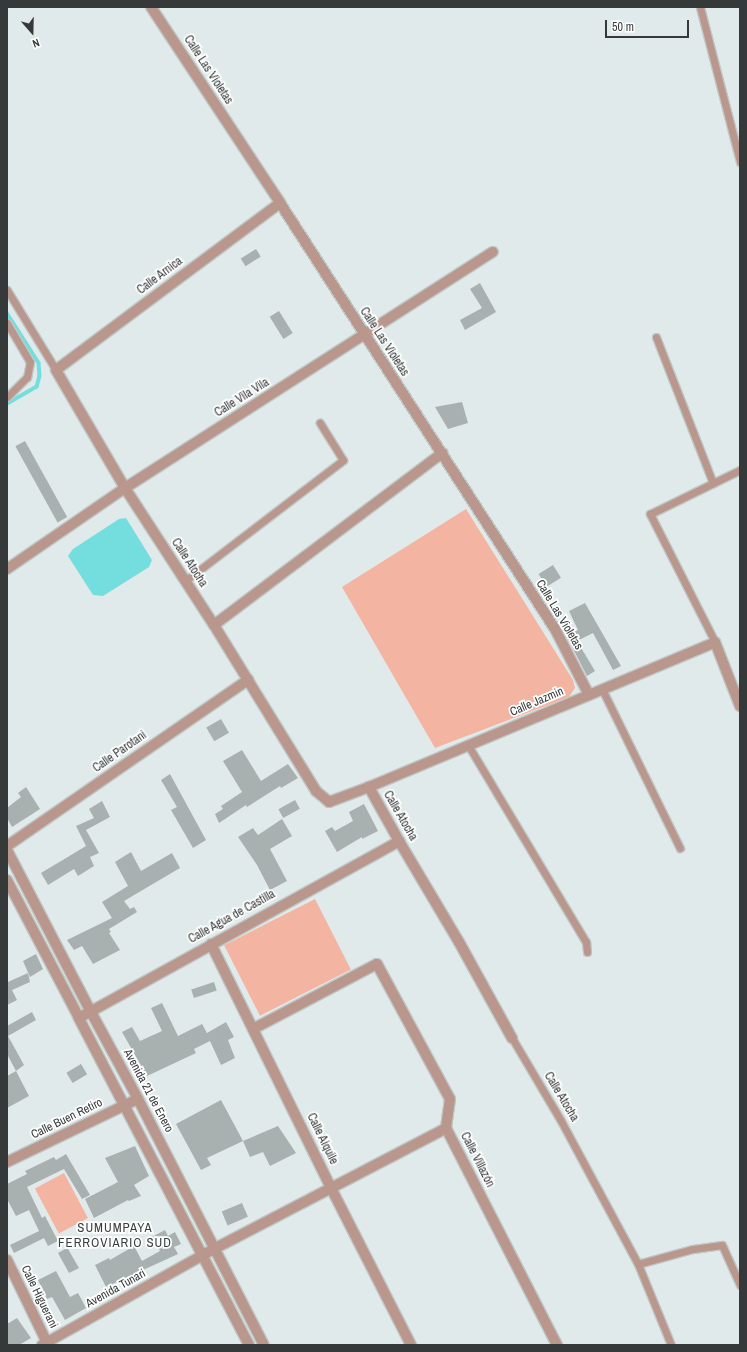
<!DOCTYPE html>
<html>
<head>
<meta charset="utf-8">
<style>
  body { margin:0 }
  #map { position:relative; width:747px; height:1352px; overflow:hidden; background:#e1eaea; font-family:"Archivo Narrow",sans-serif }
  div>[style] { position:absolute }
  [style*='--x'] { left:calc(var(--x)*1px); top:calc(var(--y)*1px); width:calc(var(--w)*1px); rotate:calc(var(--a)*1deg) }
  .green>* { inset:0; background:#f3b4a1; transform-origin:0 0 }
  .water>* { inset:0; background:#74dddd }
  .stream>* { height:3.5px; margin:-1.75px; padding:0 1.75px; transform-origin:1.75px; border-radius:1.75px; background:#74dddd }
  .building>* { inset:0; background:#a8b0b0; transform-origin:0 0 }
  .roads { filter:drop-shadow(1px 0 #bfc7c7) drop-shadow(-1px 0 #bfc7c7) drop-shadow(0 1px #bfc7c7) drop-shadow(0 -1px #bfc7c7) }
  .service>* { height:7px; margin:-3.5px; padding:0 3.5px; transform-origin:3.5px; border-radius:3.5px; background:#ba978d }
  .minor>* { height:10px; margin:-5px; padding:0 5px; transform-origin:5px; border-radius:5px; background:#ba978d }
  .tertiary>* { height:10px; margin:-5px; padding:0 5px; transform-origin:5px; border-radius:5px; background:#ba978d }
  span { translate:-50% -50%; white-space:nowrap; text-align:center; line-height:1.15; -webkit-text-stroke:3.5px #fff; paint-order:stroke }
  .street-label { font-size:12px; color:#363939 }
  .neighbourhood-label { font-size:13px; color:#373e3e; letter-spacing:1px }
  .frame { position:absolute; inset:0; border:8px solid #363939; pointer-events:none }
  .north { position:absolute; left:12px; top:12px; width:40px; height:40px; -webkit-text-stroke:3px #fff; paint-order:stroke; rotate:160deg; font-size:11px; font-weight:700; line-height:16px; text-align:center; color:#363939 }
  .north::after { content:''; display:block; margin:auto; width:14px; height:18px; background:#363939; clip-path:polygon(50% 0,100% 100%,50% 72%,0 100%) }
  .scale { position:absolute; left:605px; top:20px; width:84px; height:18px; box-sizing:border-box; border:2px solid #363939; border-top:0; padding-left:5px; font-size:12px; line-height:14px; white-space:nowrap; color:#363939; -webkit-text-stroke:3px #fff; paint-order:stroke }
</style>
</head>
<body>
<div id="map">
  <div class="green">
    <div style="clip-path:polygon(466px 509px,573px 680px,575px 688px,569px 697px,435px 748px,342px 587px)"></div>
    <div style="left:315px;top:899px;width:79px;height:102px;rotate:63deg"></div>
    <div style="left:64px;top:1173px;width:51px;height:33px;rotate:62deg"></div>
  </div>
  <div class="water">
    <div style="clip-path:polygon(126px 518px,152px 560px,149px 567px,103px 596px,93px 595px,68px 556px,73px 549px,119px 519px)"></div>
  </div>
  <div class="stream">
    <div style="--x:7;--y:313;--w:59;--a:57.4"></div>
    <div style="--x:39;--y:363;--w:13;--a:86"></div>
    <div style="--x:40;--y:376;--w:11;--a:105"></div>
    <div style="--x:37;--y:387;--w:34;--a:150"></div>
  </div>
  <div class="building">
    <div style="left:256px;top:249px;width:9px;height:18px;rotate:58deg"></div>
    <div style="clip-path:polygon(480px 283px,496px 312px,465px 330px,460px 320px,482px 308px,470px 289px)"></div>
    <div style="left:279px;top:311px;width:26px;height:11px;rotate:58deg"></div>
    <div style="clip-path:polygon(462px 402px,468px 423px,448px 429px,435px 407px)"></div>
    <div style="left:25px;top:441px;width:87px;height:11px;rotate:61deg"></div>
    <div style="left:553px;top:565px;width:15px;height:17px;rotate:58deg"></div>
    <div style="clip-path:polygon(585px 603px,621px 666px,613px 670px,593px 633px,577px 641px,595px 671px,587px 676px,566px 635px,578px 630px,569px 611px)"></div>
    <div style="left:221px;top:719px;width:16px;height:17px;rotate:60deg"></div>
    <div style="clip-path:polygon(242px 750px,261px 781px,288px 764px,298px 778px,281px 788px,280px 786px,247px 807px,246px 805px,219px 823px,215px 814px,223px 809px,221px 806px,242px 792px,223px 761px)"></div>
    <div style="clip-path:polygon(170px 774px,206px 840px,193px 848px,171px 810px,177px 807px,161px 780px)"></div>
    <div style="clip-path:polygon(26px 787px,40px 809px,12px 827px,7px 818px,7px 808px,21px 797px,18px 793px)"></div>
    <div style="left:295px;top:800px;width:10px;height:19px;rotate:61deg"></div>
    <div style="clip-path:polygon(102px 801px,110px 817px,86px 830px,99px 853px,90px 857px,94px 866px,78px 876px,74px 869px,48px 885px,41px 873px,86px 846px,76px 826px,94px 818px,89px 809px)"></div>
    <div style="clip-path:polygon(364px 804px,378px 831px,362px 839px,362px 837px,337px 852px,325px 831px,332px 827px,335px 831px,353px 821px,349px 812px)"></div>
    <div style="clip-path:polygon(282px 819px,292px 836px,270px 849px,287px 881px,270px 890px,257px 865px,238px 837px,253px 828px,258px 835px)"></div>
    <div style="clip-path:polygon(131px 852px,141px 871px,172px 853px,180px 868px,124px 901px,130px 909px,134px 907px,137px 912px,109px 929px,111px 932px,109px 933px,120px 950px,93px 964px,82px 946px,74px 950px,67px 940px,112px 918px,102px 902px,128px 886px,115px 862px)"></div>
    <div style="clip-path:polygon(36px 954px,43px 969px,30px 977px,23px 961px)"></div>
    <div style="clip-path:polygon(28px 973px,30px 982px,12px 990px,17px 1000px,7px 1005px,7px 980px,8px 982px)"></div>
    <div style="left:214px;top:982px;width:9px;height:24px;rotate:72deg"></div>
    <div style="clip-path:polygon(162px 1003px,178px 1036px,202px 1024px,207px 1033px,226px 1022px,234px 1037px,228px 1040px,235px 1058px,221px 1065px,210px 1041px,194px 1049px,196px 1053px,147px 1076px,122px 1032px,132px 1027px,140px 1041px,162px 1031px,151px 1008px)"></div>
    <div style="clip-path:polygon(32px 1012px,36px 1020px,8px 1036px,24px 1065px,16px 1071px,7px 1054px,7px 1026px)"></div>
    <div style="left:81px;top:1064px;width:12px;height:17px;rotate:59deg"></div>
    <div style="clip-path:polygon(16px 1071px,29px 1096px,7px 1108px,7px 1076px)"></div>
    <div style="clip-path:polygon(221px 1100px,243px 1141px,207px 1158px,211px 1165px,201px 1170px,176px 1124px)"></div>
    <div style="clip-path:polygon(278px 1126px,296px 1153px,270px 1166px,263px 1152px,250px 1157px,243px 1141px)"></div>
    <div style="clip-path:polygon(135px 1146px,149px 1176px,134px 1185px,141px 1196px,129px 1201px,128px 1200px,94px 1218px,85px 1199px,118px 1182px,105px 1158px)"></div>
    <div style="clip-path:polygon(66px 1154px,90px 1195px,82px 1199px,64px 1169px,27px 1187px,42px 1218px,45px 1216px,58px 1241px,48px 1246px,44px 1238px,14px 1253px,10px 1245px,39px 1231px,29px 1210px,16px 1216px,7px 1199px,7px 1184px,27px 1174px,25px 1171px,54px 1157px,56px 1160px)"></div>
    <div style="left:242px;top:1203px;width:15px;height:22px;rotate:67deg"></div>
    <div style="clip-path:polygon(165px 1230px,168px 1236px,175px 1232px,181px 1244px,174px 1247px,178px 1254px,106px 1287px,95px 1265px,109px 1258px,110px 1260px,134px 1246px,142px 1261px,160px 1251px,152px 1237px)"></div>
    <div style="clip-path:polygon(65px 1249px,68px 1249px,79px 1268px,69px 1273px,58px 1253px)"></div>
    <div style="clip-path:polygon(56px 1271px,70px 1297px,78px 1293px,86px 1308px,65px 1320px,52px 1297px,47px 1299px,38px 1280px)"></div>
    <div style="clip-path:polygon(17px 1318px,31px 1338px,19px 1345px,9px 1345px,7px 1342px,7px 1324px)"></div>
  </div>
  <div class="roads">
    <div class="service">
      <div style="--x:700;--y:7;--w:160;--a:75.5"></div>
      <div style="--x:7;--y:290;--w:94;--a:58.5"></div>
      <div style="--x:7;--y:323;--w:45;--a:59.5"></div>
      <div style="--x:30;--y:362;--w:15;--a:101"></div>
      <div style="--x:27;--y:377;--w:28;--a:135"></div>
      <div style="--x:656;--y:337;--w:157;--a:68.7"></div>
      <div style="--x:185;--y:581;--w:199;--a:-37.4"></div>
      <div style="--x:343;--y:460;--w:44;--a:-121.9"></div>
      <div style="--x:715;--y:642;--w:144;--a:-116.9"></div>
      <div style="--x:650;--y:514;--w:100;--a:-26.1"></div>
      <div style="--x:602;--y:689;--w:177;--a:63.9"></div>
      <div style="--x:468;--y:745;--w:230;--a:59.1"></div>
      <div style="--x:586;--y:942;--w:10;--a:84"></div>
      <div style="--x:512;--y:1038;--w:96;--a:59.4"></div>
      <div style="--x:561;--y:1121;--w:162;--a:61.7"></div>
      <div style="--x:638;--y:1264;--w:87;--a:67.8"></div>
      <div style="--x:638;--y:1264;--w:57;--a:-15.3"></div>
      <div style="--x:693;--y:1249;--w:29;--a:-8"></div>
      <div style="--x:722;--y:1245;--w:44;--a:65.8"></div>
    </div>
    <div class="minor">
      <div style="--x:151;--y:7;--w:235;--a:56.6"></div>
      <div style="--x:280;--y:203;--w:507;--a:57.16"></div>
      <div style="--x:555;--y:629;--w:74;--a:62.7"></div>
      <div style="--x:280;--y:203;--w:279;--a:143.3"></div>
      <div style="--x:56;--y:370;--w:137;--a:59.7"></div>
      <div style="--x:125;--y:488;--w:163;--a:57"></div>
      <div style="--x:214;--y:625;--w:195;--a:58.4"></div>
      <div style="--x:316;--y:791;--w:17;--a:40"></div>
      <div style="--x:329;--y:802;--w:43;--a:-20.6"></div>
      <div style="--x:7;--y:569;--w:143;--a:-34.5"></div>
      <div style="--x:125;--y:488;--w:437;--a:-32.7"></div>
      <div style="--x:214;--y:625;--w:286;--a:-37"></div>
      <div style="--x:399;--y:841;--w:117;--a:59.3"></div>
      <div style="--x:459;--y:942;--w:110;--a:61.1"></div>
      <div style="--x:7;--y:846;--w:293;--a:-34.6"></div>
      <div style="--x:7;--y:850;--w:182;--a:62.6"></div>
      <div style="--x:7;--y:880;--w:156;--a:62.4"></div>
      <div style="--x:211;--y:944;--w:272;--a:63.8"></div>
      <div style="--x:331;--y:1188;--w:176;--a:63"></div>
      <div style="--x:253;--y:1029;--w:140;--a:-27.7"></div>
      <div style="--x:377;--y:964;--w:153;--a:61.6"></div>
      <div style="--x:450;--y:1099;--w:29;--a:98"></div>
      <div style="--x:446;--y:1128;--w:244;--a:62.9"></div>
      <div style="--x:7;--y:1162;--w:145;--a:-25.7"></div>
      <div style="--x:7;--y:1260;--w:94;--a:64.2"></div>
      <div style="--x:42;--y:1345;--w:197;--a:-29.2"></div>
      <div style="--x:214;--y:1249;--w:262;--a:-27.5"></div>
    </div>
    <div class="tertiary">
      <div style="--x:91;--y:1012;--w:99;--a:61.6"></div>
      <div style="--x:138;--y:1099;--w:276;--a:62.9"></div>
      <div style="--x:249;--y:1345;--w:369;--a:-117.5"></div>
      <div style="--x:79;--y:1018;--w:366;--a:-28.9"></div>
      <div style="--x:399;--y:841;--w:62;--a:-119.1"></div>
      <div style="--x:369;--y:787;--w:375;--a:-22.7"></div>
      <div style="--x:715;--y:642;--w:69;--a:68.7"></div>
    </div>
  </div>
  <div class="street-label">
    <span style="left:208px;top:70px;rotate:57deg">Calle Las Violetas</span>
    <span style="left:160px;top:276px;rotate:-37deg">Calle Arnica</span>
    <span style="left:384px;top:342px;rotate:57deg">Calle Las Violetas</span>
    <span style="left:242px;top:398px;rotate:-32deg">Calle Vila Vila</span>
    <span style="left:189px;top:563px;rotate:57deg">Calle Atocha</span>
    <span style="left:559px;top:615px;rotate:59deg">Calle Las Violetas</span>
    <span style="left:537px;top:702px;rotate:-23deg">Calle Jazmin</span>
    <span style="left:120px;top:752px;rotate:-35deg">Calle Parotani</span>
    <span style="left:400px;top:816px;rotate:60deg">Calle Atocha</span>
    <span style="left:232px;top:917px;rotate:-29deg">Calle Agua de Castilla</span>
    <span style="left:148px;top:1091px;rotate:62deg">Avenida 21 de Enero</span>
    <span style="left:561px;top:1097px;rotate:59deg">Calle Atocha</span>
    <span style="left:67px;top:1119px;rotate:-26deg">Calle Buen Retiro</span>
    <span style="left:322px;top:1139px;rotate:64deg">Calle Aiquile</span>
    <span style="left:477px;top:1160px;rotate:63deg">Calle Villazón</span>
    <span style="left:116px;top:1289px;rotate:-29deg">Avenida Tunari</span>
    <span style="left:39px;top:1297px;rotate:64deg">Calle Higuerani</span>
  </div>
  <div class="neighbourhood-label">
    <span style="left:115px;top:1236px">SUMUMPAYA<br>FERROVIARIO SUD</span>
  </div>
  <div class="frame"></div>
  <div class="north">N</div>
  <div class="scale">50 m</div>
</div>
</body>
</html>
